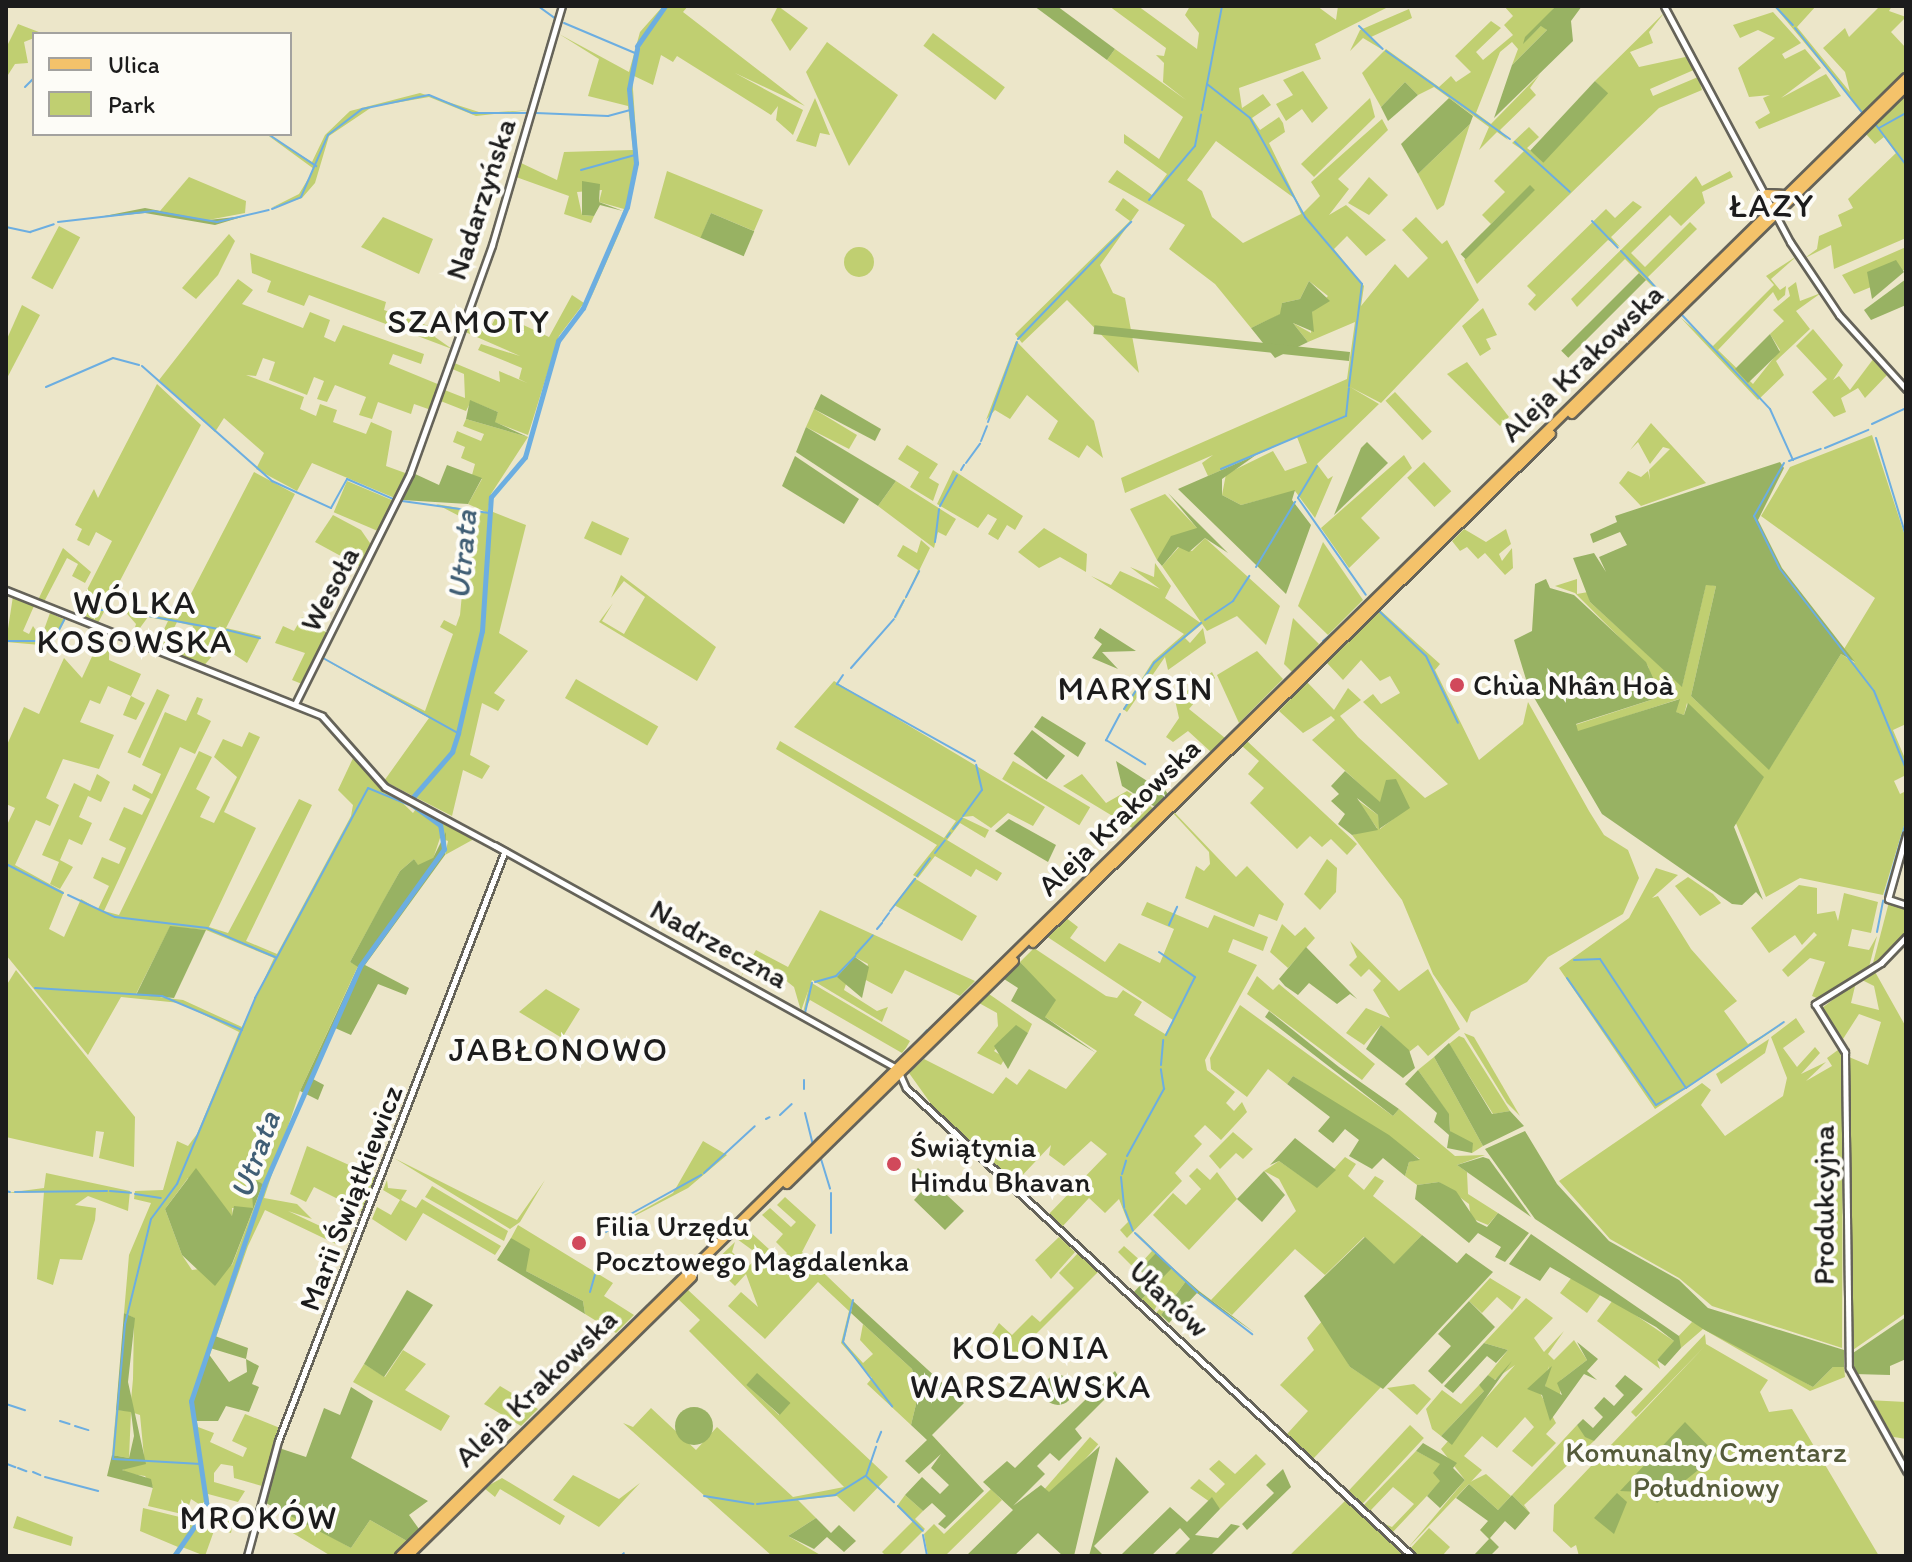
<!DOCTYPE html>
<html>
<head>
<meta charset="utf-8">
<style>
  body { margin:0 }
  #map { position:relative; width:1912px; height:1562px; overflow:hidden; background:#ece6c9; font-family:Itim,sans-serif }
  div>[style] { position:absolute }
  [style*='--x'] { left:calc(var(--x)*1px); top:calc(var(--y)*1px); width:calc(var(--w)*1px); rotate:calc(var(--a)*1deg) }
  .green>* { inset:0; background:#c0cf71; transform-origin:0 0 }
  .round { border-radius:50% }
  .forest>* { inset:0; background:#98b263; transform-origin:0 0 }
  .stream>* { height:2px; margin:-1px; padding:0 1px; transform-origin:1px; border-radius:1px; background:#6caee1 }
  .river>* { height:5px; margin:-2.5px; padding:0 2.5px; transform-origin:2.5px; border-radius:2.5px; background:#6caee1 }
  .roads { filter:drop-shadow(2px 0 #656359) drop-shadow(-2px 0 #656359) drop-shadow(0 2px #656359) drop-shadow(0 -2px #656359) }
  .minor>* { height:5px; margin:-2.5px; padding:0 2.5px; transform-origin:2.5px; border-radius:2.5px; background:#fff }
  .major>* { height:8px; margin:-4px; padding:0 4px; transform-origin:4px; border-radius:4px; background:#f4c26a }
  .dots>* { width:22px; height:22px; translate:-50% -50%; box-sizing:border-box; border:4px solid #fdfcf7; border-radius:50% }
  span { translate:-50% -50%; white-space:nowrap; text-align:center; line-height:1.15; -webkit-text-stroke:8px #fdfcf7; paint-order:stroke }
  .street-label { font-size:30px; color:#1c1c1c }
  .poi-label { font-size:30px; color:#1c1c1c }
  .left { translate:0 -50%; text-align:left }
  .park-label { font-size:30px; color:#555b3a }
  .water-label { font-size:32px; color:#405e75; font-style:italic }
  .quarter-label { font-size:34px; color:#1c1c1c; letter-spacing:2px }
  .frame { position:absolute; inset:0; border:8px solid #1c1c1c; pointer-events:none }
  .legend { position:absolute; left:32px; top:32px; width:260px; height:104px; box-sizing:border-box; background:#fdfcf7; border:2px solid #a3a29f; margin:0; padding:10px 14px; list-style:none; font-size:24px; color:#1c1c1c }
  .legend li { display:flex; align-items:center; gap:16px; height:40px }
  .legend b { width:40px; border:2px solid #a3a29f }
</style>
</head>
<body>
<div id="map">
  <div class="green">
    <div style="clip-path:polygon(663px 6px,688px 6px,683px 12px,805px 106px,735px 73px,803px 110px,793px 135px,776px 120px,778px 106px,771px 115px,677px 56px,673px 62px,661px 55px,653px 85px,632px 75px,638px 161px,621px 229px,590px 300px,624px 209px,599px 202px,602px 190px,577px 192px,582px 215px,594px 216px,591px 223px,564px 214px,569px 196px,516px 177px,521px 163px,557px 180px,564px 152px,633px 150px,628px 106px,588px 96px,599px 59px,559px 34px,629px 72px,640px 32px)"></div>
    <div style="clip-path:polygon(778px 6px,808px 28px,790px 51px,771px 20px)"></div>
    <div style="clip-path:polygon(evenodd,1109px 6px,1138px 6px,1197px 49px,1199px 33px,1185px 15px,1190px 6px,1317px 6px,1336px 20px,1338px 6px,1390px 6px,1315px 44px,1321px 59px,1239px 88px,1242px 108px,1263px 94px,1271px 105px,1252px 118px,1260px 130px,1279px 117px,1283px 123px,1285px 132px,1269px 143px,1303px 213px,1320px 196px,1311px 182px,1382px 119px,1388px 130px,1338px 179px,1349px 189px,1329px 215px,1346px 205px,1386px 240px,1366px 256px,1347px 236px,1334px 249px,1364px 286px,1361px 306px,1395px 264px,1408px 278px,1428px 258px,1402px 230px,1416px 217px,1442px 244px,1447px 240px,1479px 300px,1381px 403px,1350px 387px,1379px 404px,1317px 464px,1328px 479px,1333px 476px,1315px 518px,1295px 491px,1241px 505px,1222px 495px,1226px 474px,1273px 451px,1285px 471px,1307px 463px,1297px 437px,1208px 476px,1202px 463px,1213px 455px,1125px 493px,1121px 478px,1347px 379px,1355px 322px,1308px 342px,1293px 323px,1311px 333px,1312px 312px,1328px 296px,1309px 281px,1300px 299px,1282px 303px,1281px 314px,1251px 328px,1215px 284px,1169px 249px,1185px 225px,1108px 182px,1117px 170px,1152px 195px,1167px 174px,1124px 143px,1124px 134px,1159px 159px,1183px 117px,1107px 60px,1115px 49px,1186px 100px,1163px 82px,1164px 63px,1156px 55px,1164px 56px,1166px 48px,1109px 6px,1216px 141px,1294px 198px,1301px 214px,1243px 243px,1212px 217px,1202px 191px,1187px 180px,1216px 141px)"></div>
    <div style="clip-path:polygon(1504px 6px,1556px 6px,1524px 42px,1542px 25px,1547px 30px,1512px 65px,1518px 49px,1512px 42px,1500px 52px,1476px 113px,1491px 124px,1540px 74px,1530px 88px,1536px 95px,1500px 130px,1508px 140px,1497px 132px,1479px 150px,1489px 127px,1434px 87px,1418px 95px,1405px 82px,1381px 107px,1362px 73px,1386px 49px,1439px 87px,1451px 76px,1456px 82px,1471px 72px,1455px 56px,1491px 21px,1501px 28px,1476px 52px,1483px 60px,1513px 35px,1504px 25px,1513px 16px)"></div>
    <div style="clip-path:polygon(1774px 6px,1816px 6px,1797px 27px,1850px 92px,1845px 72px,1823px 48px,1845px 28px,1849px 37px,1880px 6px,1892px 6px,1889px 11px,1906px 17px,1891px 32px,1906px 48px,1906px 70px,1863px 113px)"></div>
    <div style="clip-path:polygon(1409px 9px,1412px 18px,1371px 37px,1383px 50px,1363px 38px,1350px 51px,1360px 30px)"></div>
    <div style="clip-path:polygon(1665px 12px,1649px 32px,1653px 43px,1630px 52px,1639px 67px,1690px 56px,1696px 69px,1650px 89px,1653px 96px,1698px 77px,1702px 90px,1659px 108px,1477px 284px,1464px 260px,1534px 190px,1530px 186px,1491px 224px,1482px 215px,1505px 192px,1494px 181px,1524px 151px,1512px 143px,1529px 127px,1539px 137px,1527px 148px,1540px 158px,1607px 93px,1595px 81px)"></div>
    <div style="clip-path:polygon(1773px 12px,1801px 43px,1782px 54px,1785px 59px,1805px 49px,1821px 68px,1781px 98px,1826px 74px,1841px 96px,1759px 129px,1755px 122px,1770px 113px,1763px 98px,1770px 95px,1749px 97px,1738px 68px,1775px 38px,1758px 30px,1740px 38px,1733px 25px)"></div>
    <div style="clip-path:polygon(18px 24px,44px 34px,24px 42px,28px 63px,15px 64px,6px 78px,6px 48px)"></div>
    <div style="left:933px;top:33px;width:90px;height:16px;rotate:37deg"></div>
    <div style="clip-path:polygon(827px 42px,898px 95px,849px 166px,806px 72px)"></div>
    <div style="clip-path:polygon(1303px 71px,1328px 108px,1312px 123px,1302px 109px,1286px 121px,1276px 104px,1293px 95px,1283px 80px)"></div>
    <div style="clip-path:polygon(420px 93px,482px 113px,531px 110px,476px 116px,429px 97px,372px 107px,329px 136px,315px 183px,302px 198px,271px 208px,299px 194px,314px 169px,266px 134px,312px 162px,325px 135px,350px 111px)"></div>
    <div style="clip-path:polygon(1906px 94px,1906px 238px,1834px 269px,1831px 245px,1805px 258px,1817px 249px,1819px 236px,1842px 226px,1838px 215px,1853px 208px,1848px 199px,1896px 153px,1884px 137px,1875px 144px,1866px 134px)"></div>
    <div style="clip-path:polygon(815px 98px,830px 135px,820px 133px,816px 147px,796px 141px)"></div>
    <div style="clip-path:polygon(1370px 98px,1375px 117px,1314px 177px,1301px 164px)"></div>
    <div style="clip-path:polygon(1470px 124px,1444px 205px,1437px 210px,1418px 174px)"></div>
    <div style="clip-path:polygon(667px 171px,763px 210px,754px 231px,711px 213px,701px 238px,654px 218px)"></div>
    <div style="clip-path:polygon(1730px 171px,1733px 177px,1702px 192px,1705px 203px,1681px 226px,1670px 215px,1631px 253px,1645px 267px,1690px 222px,1697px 229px,1648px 277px,1667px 301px,1625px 259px,1577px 307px,1571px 299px,1696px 176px,1702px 186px)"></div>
    <div style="clip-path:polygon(189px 177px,246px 201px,245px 213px,208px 220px,160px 211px)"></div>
    <div style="clip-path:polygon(1369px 177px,1388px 195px,1369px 215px,1348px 203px)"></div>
    <div style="clip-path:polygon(1123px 198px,1139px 210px,1100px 265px,1113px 293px,1125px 298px,1139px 373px,1067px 300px,1022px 343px,1015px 334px,1130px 221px,1115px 210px)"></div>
    <div style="clip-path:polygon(1633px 201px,1642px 207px,1611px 237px,1620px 247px,1608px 240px,1535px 311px,1528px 304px,1536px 295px,1527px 286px,1606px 209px,1615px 218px)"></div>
    <div style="clip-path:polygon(383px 217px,433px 239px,419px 274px,361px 247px)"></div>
    <div style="left:59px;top:226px;width:24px;height:59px;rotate:28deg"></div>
    <div style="clip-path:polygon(229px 234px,235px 241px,218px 275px,196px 299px,182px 288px)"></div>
    <div style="clip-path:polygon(1906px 247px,1906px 270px,1868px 273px,1871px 287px,1854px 294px,1842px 275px)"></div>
    <div class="round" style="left:844px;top:247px;width:30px;height:30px"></div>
    <div style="clip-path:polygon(250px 253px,386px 302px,384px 310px,437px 329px,435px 337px,452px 349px,309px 295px,304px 306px,267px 292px,271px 281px,252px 273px)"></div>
    <div style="clip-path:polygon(1797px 256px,1771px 279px,1780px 290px,1786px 286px,1785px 295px,1778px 301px,1773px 292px,1718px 350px,1753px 384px,1780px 350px,1770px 334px,1784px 321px,1773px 310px,1790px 296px,1788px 288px,1796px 282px,1800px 301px,1821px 293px,1796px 311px,1810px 329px,1776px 361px,1784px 375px,1758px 400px,1680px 317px,1713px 346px,1774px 285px,1766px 276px)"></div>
    <div style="clip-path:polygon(238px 279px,253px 290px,242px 304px,303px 328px,310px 312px,330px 320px,324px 337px,335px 342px,343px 325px,424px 354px,421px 364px,393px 354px,389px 364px,440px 385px,431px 410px,414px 404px,411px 414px,378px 402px,372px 419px,359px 415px,366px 397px,335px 385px,327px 402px,317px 399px,324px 381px,314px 377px,307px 395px,269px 380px,275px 362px,263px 358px,256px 376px,246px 375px,304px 397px,300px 409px,316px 416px,320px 404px,337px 410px,333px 422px,366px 434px,371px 422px,392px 431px,386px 466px,408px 474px,397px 499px,312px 463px,297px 491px,256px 469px,264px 453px,224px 418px,215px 432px,159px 380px)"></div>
    <div style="clip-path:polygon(572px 295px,584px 303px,559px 336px,528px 435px,494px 422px,498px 412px,471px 401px,466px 411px,438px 400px,442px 389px,465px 398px,464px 374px,450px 368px,452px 362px,500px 382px,499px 371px,527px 383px,519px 379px,522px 368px,478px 350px,481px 344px,520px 356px,463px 331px,467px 321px,488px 332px,498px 313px,549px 337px)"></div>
    <div style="clip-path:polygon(22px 305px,40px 315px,6px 380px,6px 341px)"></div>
    <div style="clip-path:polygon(1483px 308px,1497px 335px,1486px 339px,1491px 349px,1480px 356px,1462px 326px)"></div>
    <div style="clip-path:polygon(1813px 329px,1843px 365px,1833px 380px,1839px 376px,1850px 390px,1874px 358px,1888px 374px,1865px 398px,1858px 388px,1841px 398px,1846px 412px,1834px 417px,1812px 392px,1827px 379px,1796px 346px)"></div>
    <div style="clip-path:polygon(1016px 341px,1094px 421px,1103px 458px,1087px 445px,1079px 458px,1048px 439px,1058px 421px,1027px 395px,1010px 419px,995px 410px,986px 420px)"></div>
    <div style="clip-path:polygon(1467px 362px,1509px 417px,1500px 426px,1447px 374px)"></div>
    <div style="clip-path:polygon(157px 384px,201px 425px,96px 627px,73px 617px,112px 541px,96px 532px,89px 546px,77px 540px,82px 529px,75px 525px,94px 489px,98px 498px)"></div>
    <div style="left:1395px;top:392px;width:54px;height:13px;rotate:47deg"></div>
    <div style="clip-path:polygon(814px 409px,857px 435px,849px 449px,806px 427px)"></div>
    <div style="clip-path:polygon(466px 419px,528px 437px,491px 494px,488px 510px,526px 525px,499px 633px,528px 651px,494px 693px,505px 700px,498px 711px,482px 703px,470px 755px,490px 766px,482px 779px,463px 770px,452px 816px,384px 781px,429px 718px,323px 659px,425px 711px,453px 634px,440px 627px,444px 620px,456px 626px,460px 615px,469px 521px,436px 504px,488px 513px,468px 504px,482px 479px,472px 475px,475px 464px,461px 458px,465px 447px,453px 442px,457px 431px,481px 441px,484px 434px,463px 426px)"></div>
    <div style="clip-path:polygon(1651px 423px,1706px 483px,1641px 506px,1619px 483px,1628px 471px,1641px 477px,1648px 471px,1650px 480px,1649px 470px,1670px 449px,1663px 447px,1650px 464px,1638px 442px,1630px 450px)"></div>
    <div style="clip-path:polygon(1872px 435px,1906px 539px,1906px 724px,1893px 730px,1906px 761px,1906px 775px,1894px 781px,1900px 794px,1906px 791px,1906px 819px,1883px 895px,1800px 878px,1766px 897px,1687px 703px,1684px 715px,1675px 712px,1679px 699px,1578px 732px,1575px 725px,1657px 698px,1648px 666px,1575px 593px,1555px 586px,1577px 579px,1577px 594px,1588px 592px,1590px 602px,1682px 686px,1706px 584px,1716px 586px,1691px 696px,1769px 769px,1841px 654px,1855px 663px,1844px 649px,1875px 598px,1761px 516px,1790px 467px)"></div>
    <div style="clip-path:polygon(907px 445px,938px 464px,929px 478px,939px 484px,933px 501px,910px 487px,919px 472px,898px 459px)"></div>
    <div style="clip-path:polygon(1404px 455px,1412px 468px,1361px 518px,1380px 538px,1349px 568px,1321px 528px)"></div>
    <div style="left:1424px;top:462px;width:40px;height:23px;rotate:47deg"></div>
    <div style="clip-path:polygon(953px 470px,1023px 516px,1015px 530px,1007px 525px,998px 540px,988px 534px,997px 519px,988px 514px,978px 528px,937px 504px)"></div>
    <div style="clip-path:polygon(254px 472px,295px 494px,226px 628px,261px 636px,247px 663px,221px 646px,201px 669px,178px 658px,193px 626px,177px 622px,162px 652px,155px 648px,168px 621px,148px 617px,131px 640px,136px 624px,122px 608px,130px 593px,138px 598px,131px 612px,178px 619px)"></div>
    <div style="left:347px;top:481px;width:53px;height:34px;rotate:23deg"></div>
    <div style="clip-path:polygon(896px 481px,956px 519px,946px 536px,938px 532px,934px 548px,878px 506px)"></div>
    <div style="clip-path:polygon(1165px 494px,1198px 529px,1157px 560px,1130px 509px)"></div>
    <div style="clip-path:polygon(333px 515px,361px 530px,372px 546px,361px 567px,315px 542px)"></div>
    <div style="left:592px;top:521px;width:41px;height:19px;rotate:25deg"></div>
    <div style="clip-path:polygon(1044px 528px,1087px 554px,1086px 572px,1060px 557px,1039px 568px,1018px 552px)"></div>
    <div style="clip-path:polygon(1464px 529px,1486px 542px,1506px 529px,1511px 544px,1499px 554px,1502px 561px,1512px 548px,1513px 568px,1505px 575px,1485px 553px,1478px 559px,1467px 547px,1460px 551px,1452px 541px)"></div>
    <div style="clip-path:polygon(1205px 538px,1280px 606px,1266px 645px,1237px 616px,1207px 631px,1162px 566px,1179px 547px,1192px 551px)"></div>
    <div style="clip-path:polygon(921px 540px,930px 548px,893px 625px,918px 570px,897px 556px,903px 545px,917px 553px)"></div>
    <div style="clip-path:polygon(1323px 542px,1363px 600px,1328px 635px,1298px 606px)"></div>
    <div style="clip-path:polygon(63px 548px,91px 572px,85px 583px,72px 576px,78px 564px,67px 558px,44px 602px,38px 600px)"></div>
    <div style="clip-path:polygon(1155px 563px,1171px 586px,1165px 598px,1202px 624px,1185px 638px,1190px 643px,1203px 628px,1206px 643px,1168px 670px,1165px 657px,1127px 712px,1123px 709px,1153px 661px,1184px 634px,1091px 576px,1111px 585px,1120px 571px,1160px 589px,1130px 567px,1154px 577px)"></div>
    <div style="clip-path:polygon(621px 575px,716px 647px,697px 681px,599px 622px,613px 603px,602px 621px,624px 634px,645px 597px,624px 581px,611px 598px)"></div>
    <div style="clip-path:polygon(13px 596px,34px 606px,23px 631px,29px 634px,33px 626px,41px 638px,50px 613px,65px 620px,52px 646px,6px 642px)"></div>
    <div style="clip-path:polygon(1380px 610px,1440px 664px,1435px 670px,1479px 760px,1523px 724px,1528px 702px,1589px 811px,1604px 835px,1628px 850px,1639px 878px,1623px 914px,1548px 957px,1527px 982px,1471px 1012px,1467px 1023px,1433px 974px,1402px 900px,1352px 835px,1377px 828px,1356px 799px,1378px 815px,1380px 829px,1409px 807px,1389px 788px,1380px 803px,1312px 740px,1335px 720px,1331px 716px,1303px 733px,1279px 711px,1307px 682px,1334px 710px,1348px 688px,1361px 700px,1340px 716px,1358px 737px,1425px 798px,1448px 784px,1363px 702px,1373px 694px,1381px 704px,1400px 693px,1390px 676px,1380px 681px,1361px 660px,1343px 680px,1327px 663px)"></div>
    <div style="clip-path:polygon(302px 617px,329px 632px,302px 684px,292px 680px,305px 653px,275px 643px,283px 626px,294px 631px)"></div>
    <div style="clip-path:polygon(1293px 618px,1319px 644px,1293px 673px,1284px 664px)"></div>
    <div style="clip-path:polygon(evenodd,102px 635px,109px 638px,109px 660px,141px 674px,131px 696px,145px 703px,136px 720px,123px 715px,131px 696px,108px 686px,100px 704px,90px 700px,80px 722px,114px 735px,99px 769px,63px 759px,46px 798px,59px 805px,50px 826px,36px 820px,15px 865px,64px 892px,49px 929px,64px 937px,81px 899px,98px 909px,109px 886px,93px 878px,102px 857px,119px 864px,126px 848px,109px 840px,124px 807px,142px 815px,150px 799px,132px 790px,134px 784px,152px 794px,161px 774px,142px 765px,165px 712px,186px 721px,197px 697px,203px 699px,197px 714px,211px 721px,195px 754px,180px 747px,104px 911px,119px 915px,199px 751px,212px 757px,196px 789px,210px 797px,200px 817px,214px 823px,237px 777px,214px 757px,223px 739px,242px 747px,249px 732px,260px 737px,224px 812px,256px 828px,209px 927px,228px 933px,299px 799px,312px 805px,246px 941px,277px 954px,351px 816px,353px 805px,338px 790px,354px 756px,413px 813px,418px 806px,474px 839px,445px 855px,448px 841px,440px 838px,433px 859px,418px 866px,414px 859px,400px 871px,350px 962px,358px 966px,300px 1091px,264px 1198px,297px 1204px,312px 1219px,288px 1211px,333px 1232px,337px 1224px,345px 1228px,338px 1245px,265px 1210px,248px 1246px,193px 1403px,198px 1427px,214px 1433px,210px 1442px,243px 1457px,247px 1448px,232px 1441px,245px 1414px,280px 1428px,262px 1486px,234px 1478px,233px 1466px,221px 1464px,214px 1473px,214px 1482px,245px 1491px,238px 1502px,208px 1494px,210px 1510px,234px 1518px,231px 1533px,215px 1528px,205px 1556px,182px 1547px,172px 1556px,178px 1547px,140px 1531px,143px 1508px,196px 1521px,205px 1508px,191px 1499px,186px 1515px,148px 1506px,153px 1487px,145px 1476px,123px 1473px,124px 1465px,144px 1457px,140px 1415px,131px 1412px,129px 1458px,112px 1455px,116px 1410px,130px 1411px,133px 1379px,134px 1318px,124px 1313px,129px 1255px,151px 1203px,134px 1199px,135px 1191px,163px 1190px,177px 1141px,188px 1146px,197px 1134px,239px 1032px,180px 1003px,121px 997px,88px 1055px,6px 955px,6px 827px,15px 808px,6px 804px,6px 747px,24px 707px,39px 714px,64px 658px,82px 678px,102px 635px,170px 927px,206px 930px,274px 958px,242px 1027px,183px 1000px,136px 994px,170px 927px,102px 635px,188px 1178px,233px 1217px,232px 1208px,253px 1208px,254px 1181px,263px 1184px,232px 1265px,192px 1270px,182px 1255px,165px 1209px,188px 1178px)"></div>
    <div style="clip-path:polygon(1257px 651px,1283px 679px,1239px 723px,1217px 675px)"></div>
    <div style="clip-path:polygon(1212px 672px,1215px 678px,1189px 709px,1225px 738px,1211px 752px,1188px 731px,1173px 742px,1166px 737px,1179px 718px,1175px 700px)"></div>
    <div style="left:576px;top:679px;width:95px;height:22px;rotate:30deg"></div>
    <div style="clip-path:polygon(834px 681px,1045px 807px,1033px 826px,1008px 813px,991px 828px,973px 816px,962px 817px,989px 830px,985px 838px,960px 823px,947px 840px,1002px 873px,997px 881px,976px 869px,971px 877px,935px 856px,918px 878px,913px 875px,937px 845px,776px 749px,780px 741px,944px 838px,956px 821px,794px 727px)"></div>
    <div style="left:157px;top:689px;width:14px;height:70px;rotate:25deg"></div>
    <div style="clip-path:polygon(1247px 741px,1357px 844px,1347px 855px,1331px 839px,1322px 847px,1310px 836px,1297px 849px,1250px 803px,1264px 788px,1248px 774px,1259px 761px,1242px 746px)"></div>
    <div style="left:1013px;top:761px;width:90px;height:21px;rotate:31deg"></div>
    <div style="clip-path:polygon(97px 774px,110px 782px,101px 802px,88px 796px,79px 817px,92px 823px,82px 845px,69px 839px,60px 860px,73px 867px,60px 889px,50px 884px,59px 862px,42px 855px,74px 783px,90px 791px)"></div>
    <div style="clip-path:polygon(1082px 774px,1106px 803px,1127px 791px,1148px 804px,1135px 821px,1150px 806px,1156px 810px,1134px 829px,1063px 786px)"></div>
    <div style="clip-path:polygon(1173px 813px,1174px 812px,1236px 877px,1247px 866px,1284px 904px,1277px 921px,1259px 914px,1254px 927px,1185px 898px,1196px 866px,1204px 871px,1210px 864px,1209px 852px)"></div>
    <div style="clip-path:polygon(1327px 859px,1337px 868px,1336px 892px,1320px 910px,1304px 894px)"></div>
    <div style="clip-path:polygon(1656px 868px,1678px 875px,1652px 898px,1658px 896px,1691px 949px,1737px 1001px,1724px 1011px,1748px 1044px,1786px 1022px,1655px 1109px,1559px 968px,1629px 918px)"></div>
    <div style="clip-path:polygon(1688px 877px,1713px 894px,1721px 903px,1700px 916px,1675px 886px)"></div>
    <div style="clip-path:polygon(914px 878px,977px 916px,962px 941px,894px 905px)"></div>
    <div style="clip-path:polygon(1799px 885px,1817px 888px,1817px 914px,1835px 911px,1838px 921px,1844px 893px,1878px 902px,1871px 933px,1852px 929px,1848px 946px,1869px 950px,1877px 936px,1869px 967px,1819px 999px,1812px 996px,1825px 962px,1810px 958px,1788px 977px,1782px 970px,1817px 935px,1814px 932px,1802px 945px,1795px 935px,1769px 953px,1751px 928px)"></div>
    <div style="clip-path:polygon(1147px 902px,1208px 928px,1214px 915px,1268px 937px,1263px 951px,1233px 939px,1228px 952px,1257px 965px,1205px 1060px,1207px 1070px,1235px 1092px,1226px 1103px,1234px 1111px,1242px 1102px,1247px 1112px,1221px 1140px,1205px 1125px,1194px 1136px,1202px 1144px,1175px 1173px,1182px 1181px,1127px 1238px,1120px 1230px,1128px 1222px,1119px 1199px,1105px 1213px,1089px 1198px,1061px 1228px,1048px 1215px,1107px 1154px,1091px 1141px,1064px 1166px,1049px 1155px,1051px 1145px,1014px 1184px,939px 1115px,909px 1073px,924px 1059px,993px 1094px,1006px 1077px,1017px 1085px,1029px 1069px,1066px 1089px,1097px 1051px,1045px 1017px,1042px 987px,1020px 962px,1034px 948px,1106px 996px,1117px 998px,1123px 990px,1142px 1002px,1134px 1015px,1165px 1034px,1173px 1020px,1046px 936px,1065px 917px,1078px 927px,1070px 938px,1105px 962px,1119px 943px,1160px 963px,1174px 929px,1141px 915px)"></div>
    <div style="clip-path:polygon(1889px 902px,1906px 907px,1906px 934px,1872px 967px)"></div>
    <div style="clip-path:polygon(820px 910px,975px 981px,960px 996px,905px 970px,892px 994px,864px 979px,868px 964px,855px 957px,844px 990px,877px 1011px,888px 1007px,882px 1022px,812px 980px,801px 1011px,794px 987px,755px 956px,740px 978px,756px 950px,788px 967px)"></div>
    <div style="clip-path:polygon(1282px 924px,1295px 936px,1305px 927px,1315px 938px,1288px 968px,1270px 952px)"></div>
    <div style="clip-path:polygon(1350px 941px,1399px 991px,1428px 969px,1460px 1029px,1428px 1056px,1418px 1045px,1409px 1052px,1381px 1025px,1364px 1045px,1346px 1033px,1366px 1008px,1390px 1018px,1373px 990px,1381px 981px,1369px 969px,1361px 977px,1349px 965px,1357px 957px)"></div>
    <div style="clip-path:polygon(16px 970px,135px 1117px,134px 1167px,99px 1158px,104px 1132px,96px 1131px,93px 1157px,6px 1137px,6px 986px)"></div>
    <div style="clip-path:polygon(1874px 970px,1906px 1027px,1906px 1313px,1850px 1352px,1849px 1057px,1868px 1065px,1881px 1022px,1859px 1014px,1843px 1039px,1822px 1008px,1856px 982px,1851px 1003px,1879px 1010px,1874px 986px,1860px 979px)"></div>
    <div style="clip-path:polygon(1257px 976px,1273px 990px,1279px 984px,1375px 1064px,1362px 1080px,1247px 994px)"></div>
    <div style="clip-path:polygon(810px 982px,910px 1041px,906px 1048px,902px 1053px,810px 1000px,803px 1013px)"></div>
    <div style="clip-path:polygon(546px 989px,580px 1009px,562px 1038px,519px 1012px)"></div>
    <div style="clip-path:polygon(989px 994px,1032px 1024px,1028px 1033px,1016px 1026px,994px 1051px,1005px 1058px,1001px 1065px,977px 1053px,998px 1026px,997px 1013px,979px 1003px)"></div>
    <div style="clip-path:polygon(1240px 1005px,1393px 1116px,1399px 1109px,1455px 1156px,1485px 1155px,1457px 1165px,1467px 1172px,1468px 1194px,1498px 1213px,1488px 1225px,1471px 1218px,1469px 1204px,1439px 1182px,1417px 1185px,1405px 1176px,1409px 1162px,1420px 1159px,1293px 1076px,1287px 1084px,1268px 1069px,1247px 1097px,1211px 1069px,1210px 1058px)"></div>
    <div style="clip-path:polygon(1796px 1018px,1805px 1032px,1783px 1048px,1797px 1067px,1815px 1047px,1820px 1053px,1801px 1074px,1826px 1062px,1806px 1081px,1832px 1066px,1827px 1058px,1842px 1047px,1843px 1053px,1842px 1348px,1712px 1306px,1679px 1278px,1610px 1239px,1559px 1181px,1702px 1083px,1711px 1090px,1701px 1105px,1725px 1136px,1783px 1096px,1787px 1078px,1771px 1037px)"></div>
    <div style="clip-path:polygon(1464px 1033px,1474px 1037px,1520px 1116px,1507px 1103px)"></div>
    <div style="clip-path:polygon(1459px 1036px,1464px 1038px,1510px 1111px,1493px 1114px,1449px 1044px)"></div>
    <div style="clip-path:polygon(1769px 1039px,1765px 1053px,1721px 1084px,1716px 1074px)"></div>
    <div style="clip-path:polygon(1434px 1057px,1483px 1146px,1472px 1153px,1450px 1131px,1449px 1115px,1418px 1070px)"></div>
    <div style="clip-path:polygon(1233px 1132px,1253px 1149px,1243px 1159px,1236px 1153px,1220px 1169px,1209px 1156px)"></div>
    <div style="clip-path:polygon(703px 1141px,727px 1155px,688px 1188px,604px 1232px,673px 1193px)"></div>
    <div style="clip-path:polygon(307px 1146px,380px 1179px,366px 1213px,314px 1187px,306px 1202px,290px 1194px)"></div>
    <div style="clip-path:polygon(1345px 1157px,1356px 1164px,1348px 1176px,1364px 1190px,1375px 1176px,1384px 1181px,1373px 1196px,1422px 1235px,1394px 1265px,1364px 1237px,1325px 1275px,1295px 1249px,1232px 1315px,1211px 1300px,1296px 1211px,1279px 1179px,1264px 1171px,1279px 1161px,1317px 1187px)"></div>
    <div style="clip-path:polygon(394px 1158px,517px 1220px,545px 1180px,520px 1222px,510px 1229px)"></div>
    <div style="clip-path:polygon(1197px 1168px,1210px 1180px,1217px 1172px,1237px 1199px,1189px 1250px,1153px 1215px,1173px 1193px,1186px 1205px,1201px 1189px,1189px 1176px)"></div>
    <div style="clip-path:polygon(46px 1173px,130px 1191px,128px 1211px,88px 1196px,75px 1205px,96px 1208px,95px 1220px,82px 1260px,60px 1259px,53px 1285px,37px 1279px,44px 1192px,6px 1193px,44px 1188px)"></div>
    <div style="clip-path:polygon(387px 1180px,388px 1188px,407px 1190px,401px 1200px,416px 1208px,422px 1199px,501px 1246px,495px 1255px,423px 1213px,406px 1241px,372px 1219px,377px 1207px,391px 1215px,400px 1200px,383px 1190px)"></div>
    <div style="clip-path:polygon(432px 1186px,508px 1231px,504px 1241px,425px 1197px)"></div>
    <div style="clip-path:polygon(785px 1197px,816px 1225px,802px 1252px,853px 1301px,844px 1342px,863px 1363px,873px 1354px,860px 1340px,863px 1324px,912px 1369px,919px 1392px,911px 1425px,867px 1384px,872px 1378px,841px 1343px,849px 1311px,818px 1282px,765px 1339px,728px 1306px,741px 1292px,758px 1307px,746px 1274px,735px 1286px,712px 1264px,735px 1242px,732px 1252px,748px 1267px,759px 1255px,737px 1239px,747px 1229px,781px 1260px,787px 1253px,776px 1242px,783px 1234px,762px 1215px,770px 1208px,791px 1227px,796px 1222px,777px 1205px)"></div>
    <div style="clip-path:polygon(518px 1225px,613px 1283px,604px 1296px,634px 1315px,616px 1333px,585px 1314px,583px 1301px,526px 1271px,511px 1238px)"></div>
    <div style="clip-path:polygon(1136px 1232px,1186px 1281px,1161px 1315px,1167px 1325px,1155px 1314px,1169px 1299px,1163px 1293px,1153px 1313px,1140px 1301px,1171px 1268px,1156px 1254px,1138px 1272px,1118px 1252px,1124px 1246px,1142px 1262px,1152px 1251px)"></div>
    <div style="clip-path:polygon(1059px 1237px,1075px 1252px,1051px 1279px,1035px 1260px)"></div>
    <div style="clip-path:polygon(1080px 1251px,1100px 1270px,1016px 1354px,990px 1337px,999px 1323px,1012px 1335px,1032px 1315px,1040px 1322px,1074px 1288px,1059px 1273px)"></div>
    <div style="clip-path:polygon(1572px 1277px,1601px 1294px,1587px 1313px,1560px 1293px)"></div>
    <div style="clip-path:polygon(1490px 1278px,1521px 1297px,1512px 1310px,1497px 1297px,1482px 1313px,1469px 1301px)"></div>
    <div style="clip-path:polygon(evenodd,687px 1289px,888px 1477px,854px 1512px,837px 1496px,798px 1500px,816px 1518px,788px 1536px,822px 1556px,772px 1556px,623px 1423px,633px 1427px,651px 1408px,696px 1450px,717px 1427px,793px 1497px,844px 1487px,689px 1331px,700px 1320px,677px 1298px,687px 1289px,757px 1374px,789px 1403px,779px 1415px,747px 1385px,757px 1374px)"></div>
    <div style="clip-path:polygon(1526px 1298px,1553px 1318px,1534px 1338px,1544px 1352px,1564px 1331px,1548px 1354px,1554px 1360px,1574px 1340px,1587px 1360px,1561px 1380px,1560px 1397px,1545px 1386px,1549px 1366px,1540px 1393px,1556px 1423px,1546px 1434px,1556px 1443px,1532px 1467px,1512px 1451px,1534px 1427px,1525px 1417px,1497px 1448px,1482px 1436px,1464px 1456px,1482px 1470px,1407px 1549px,1465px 1480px,1441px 1449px,1515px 1365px,1494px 1380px,1488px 1375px,1508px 1350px,1484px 1343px)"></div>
    <div style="clip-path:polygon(1613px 1300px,1674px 1341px,1692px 1322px,1705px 1326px,1813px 1387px,1833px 1367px,1844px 1367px,1845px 1377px,1810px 1391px,1703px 1329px,1681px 1348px,1675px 1342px,1657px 1360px,1660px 1369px,1597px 1321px)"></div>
    <div style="clip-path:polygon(1324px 1319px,1350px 1367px,1381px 1387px,1313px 1459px,1287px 1434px,1308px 1411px,1280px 1385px,1314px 1350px,1307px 1338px)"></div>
    <div style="clip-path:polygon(1705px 1334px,1706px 1344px,1768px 1380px,1760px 1392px,1769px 1412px,1792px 1409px,1879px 1556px,1579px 1556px,1576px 1545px,1571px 1548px,1553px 1531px,1554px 1505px,1705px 1346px,1636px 1417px,1631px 1412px)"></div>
    <div style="clip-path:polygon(403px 1350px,426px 1364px,405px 1390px,450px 1416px,441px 1431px,353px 1382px,364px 1364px,385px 1377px)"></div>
    <div style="clip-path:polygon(1414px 1384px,1431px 1399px,1417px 1415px,1387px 1388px)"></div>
    <div style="clip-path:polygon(1479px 1385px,1485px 1390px,1441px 1436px,1432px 1429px,1426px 1409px,1442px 1390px,1461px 1404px)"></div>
    <div style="clip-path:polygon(500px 1386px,538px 1409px,521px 1426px,484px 1404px)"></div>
    <div style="clip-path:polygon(1867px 1400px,1906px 1402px,1906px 1439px,1888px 1436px)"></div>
    <div style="left:1410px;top:1425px;width:19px;height:92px;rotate:43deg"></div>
    <div style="clip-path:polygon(1577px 1425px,1594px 1441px,1524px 1505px,1530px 1513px,1512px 1495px)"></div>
    <div style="left:1090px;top:1437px;width:11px;height:69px;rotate:41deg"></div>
    <div style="clip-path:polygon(1416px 1451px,1441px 1464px,1441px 1481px,1391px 1534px,1380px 1522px,1392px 1527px,1414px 1504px,1393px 1487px,1371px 1510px,1378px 1520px,1362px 1507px)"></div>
    <div style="clip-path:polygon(1256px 1454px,1266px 1464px,1220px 1509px,1190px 1488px,1199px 1479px,1216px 1493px,1225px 1484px,1209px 1469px,1219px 1460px,1235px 1474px)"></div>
    <div style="clip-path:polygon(1486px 1474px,1511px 1496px,1498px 1510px,1468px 1483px)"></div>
    <div style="clip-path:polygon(573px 1475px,619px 1499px,640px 1483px,599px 1527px,553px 1500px)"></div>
    <div style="clip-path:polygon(502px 1478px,565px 1516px,560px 1525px,500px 1489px,495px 1497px,484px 1488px)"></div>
    <div style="clip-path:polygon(991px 1489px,1002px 1500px,945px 1556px,928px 1556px,924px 1534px,934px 1524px,944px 1534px)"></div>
    <div style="clip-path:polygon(905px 1495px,923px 1511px,915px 1519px,925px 1529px,898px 1556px,886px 1556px,882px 1552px,913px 1521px,897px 1506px)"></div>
    <div style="clip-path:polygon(1347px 1499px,1408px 1556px,1289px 1556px)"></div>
    <div style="clip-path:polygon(284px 1510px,351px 1548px,370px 1520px,407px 1541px,392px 1556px,331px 1556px,281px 1526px)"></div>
    <div style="clip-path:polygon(17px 1516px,73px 1537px,71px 1546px,13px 1528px)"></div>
    <div style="clip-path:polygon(1429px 1528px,1450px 1547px,1442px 1556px,1415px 1556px,1409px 1550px)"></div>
  </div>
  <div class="forest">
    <div style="clip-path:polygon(1034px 6px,1057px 6px,1115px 49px,1107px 60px)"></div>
    <div style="clip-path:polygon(1556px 6px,1582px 6px,1571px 21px,1573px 41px,1494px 118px,1512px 65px,1547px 30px,1541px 26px,1523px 44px,1525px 37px)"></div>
    <div style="left:1595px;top:81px;width:18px;height:95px;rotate:43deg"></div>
    <div style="clip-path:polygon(1405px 82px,1418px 95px,1388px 121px,1381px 107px)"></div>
    <div style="clip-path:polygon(1449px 98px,1473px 116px,1470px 124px,1418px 174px,1401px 144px)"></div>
    <div style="clip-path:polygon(582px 181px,600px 184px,599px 202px,623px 211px,600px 205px,594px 216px,582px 215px)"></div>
    <div style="left:1530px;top:185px;width:7px;height:98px;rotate:45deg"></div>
    <div style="clip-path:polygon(145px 208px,208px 220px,245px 216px,215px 225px,145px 213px,94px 218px)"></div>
    <div style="left:711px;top:213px;width:47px;height:27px;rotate:23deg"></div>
    <div style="clip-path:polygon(1896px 260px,1904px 272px,1872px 299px,1867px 272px)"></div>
    <div style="left:1639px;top:273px;width:10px;height:110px;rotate:45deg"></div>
    <div style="clip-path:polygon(1906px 279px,1906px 305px,1871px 320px,1864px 310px)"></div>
    <div style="clip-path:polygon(1309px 281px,1330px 301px,1312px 312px,1314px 332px,1293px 323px,1308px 342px,1275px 358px,1251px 328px,1280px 314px,1282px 303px,1300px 299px)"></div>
    <div style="clip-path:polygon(1770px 334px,1780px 352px,1748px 383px,1735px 369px)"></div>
    <div style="left:1350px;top:352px;width:9px;height:257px;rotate:96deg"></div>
    <div style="clip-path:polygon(821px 394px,881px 429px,875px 441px,814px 409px)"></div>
    <div style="clip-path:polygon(470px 400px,498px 412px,495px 422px,528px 437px,466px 419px)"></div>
    <div style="clip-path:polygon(806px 427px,896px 481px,878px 506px,796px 452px)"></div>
    <div style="clip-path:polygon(1367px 442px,1388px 463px,1334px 515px,1361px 448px)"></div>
    <div style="clip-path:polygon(1256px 455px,1222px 479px,1222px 495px,1241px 505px,1295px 490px,1292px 500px,1311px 525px,1286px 594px,1178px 489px)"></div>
    <div style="clip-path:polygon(795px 456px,859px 499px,844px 524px,782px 486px)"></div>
    <div style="clip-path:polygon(1780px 462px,1784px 468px,1758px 520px,1782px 568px,1855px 662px,1841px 654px,1769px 770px,1691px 696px,1716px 586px,1706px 585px,1682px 687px,1590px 602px,1573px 558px,1594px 553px,1606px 572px,1599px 557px,1627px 545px,1620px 532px,1593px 543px,1590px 534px,1617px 522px,1615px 516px)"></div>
    <div style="clip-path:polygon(447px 465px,482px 478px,468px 504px,402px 500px,413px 473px,439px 485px)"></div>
    <div style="clip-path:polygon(1168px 493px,1228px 553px,1205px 538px,1189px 552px,1178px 547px,1162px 566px,1157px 560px,1171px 536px,1197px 528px)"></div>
    <div style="clip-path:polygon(1546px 579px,1550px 588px,1574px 595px,1646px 662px,1654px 680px,1657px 698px,1576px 724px,1578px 731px,1680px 699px,1676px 712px,1684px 715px,1688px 703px,1764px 777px,1734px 827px,1763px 900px,1756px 892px,1742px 905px,1732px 904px,1602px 814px,1529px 689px,1514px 640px,1532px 631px,1535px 584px)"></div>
    <div style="clip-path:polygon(1100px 628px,1136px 651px,1102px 652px,1118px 669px,1092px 658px,1102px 644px,1094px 638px)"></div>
    <div style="clip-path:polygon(1042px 716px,1086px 743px,1078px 757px,1034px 727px)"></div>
    <div style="left:1032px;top:730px;width:42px;height:30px;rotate:38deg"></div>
    <div style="clip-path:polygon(1116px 761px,1155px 786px,1155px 777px,1168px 794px,1155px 807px,1122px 786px)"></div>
    <div style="clip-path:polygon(1345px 771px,1380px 802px,1386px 780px,1396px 779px,1410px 808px,1379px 829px,1378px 815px,1357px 798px,1378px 830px,1352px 835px,1338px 824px,1345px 814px,1331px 801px,1339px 794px,1331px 786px)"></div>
    <div style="clip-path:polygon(1009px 819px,1056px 845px,1048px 862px,995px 831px)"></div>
    <div style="clip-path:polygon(446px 832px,445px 855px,365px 965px,409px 988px,406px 995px,378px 984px,351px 1035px,335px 1028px,311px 1078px,324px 1085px,318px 1100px,300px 1091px,358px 967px,350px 962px,382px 903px,400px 871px,414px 859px,418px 865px,433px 858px)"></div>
    <div style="clip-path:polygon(170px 926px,206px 930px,174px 998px,136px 995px)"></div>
    <div style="clip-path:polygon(1306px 947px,1349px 991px,1357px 999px,1350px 994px,1337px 1004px,1309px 983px,1298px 995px,1285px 986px,1279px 979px)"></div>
    <div style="clip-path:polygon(855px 957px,869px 967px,862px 998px,837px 977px)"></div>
    <div style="clip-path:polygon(1020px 962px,1056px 1000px,1045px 1017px,1096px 1053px,1011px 1001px,1018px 988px,1004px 979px)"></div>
    <div style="clip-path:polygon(1269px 1011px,1339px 1067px,1399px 1109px,1393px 1116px,1265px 1017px)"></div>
    <div style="clip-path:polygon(1016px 1025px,1028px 1033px,1008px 1069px,994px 1046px)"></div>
    <div style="clip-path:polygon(1381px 1025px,1409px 1050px,1415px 1068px,1403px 1078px,1366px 1049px)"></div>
    <div style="clip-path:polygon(1449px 1043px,1492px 1114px,1510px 1111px,1524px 1126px,1483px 1146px,1434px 1057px)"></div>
    <div style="clip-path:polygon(1418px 1070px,1449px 1114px,1450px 1131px,1473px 1143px,1472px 1153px,1447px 1148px,1449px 1135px,1434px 1122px,1437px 1113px,1405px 1084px)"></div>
    <div style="clip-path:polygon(1293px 1076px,1389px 1135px,1420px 1160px,1409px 1162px,1405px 1176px,1383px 1158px,1372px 1169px,1349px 1156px,1359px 1140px,1345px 1129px,1333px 1143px,1318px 1131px,1330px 1117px,1287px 1084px)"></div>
    <div style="clip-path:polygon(1525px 1131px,1557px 1184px,1609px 1241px,1679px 1280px,1708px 1308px,1844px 1350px,1844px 1367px,1833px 1367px,1813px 1387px,1703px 1329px,1535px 1219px,1485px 1149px)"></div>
    <div style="clip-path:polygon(1295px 1138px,1336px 1170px,1317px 1188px,1279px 1161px,1270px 1165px)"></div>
    <div style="clip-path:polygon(1483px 1157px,1489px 1159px,1531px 1217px,1457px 1165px)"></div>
    <div style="clip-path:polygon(196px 1168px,232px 1216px,234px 1206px,253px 1208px,251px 1178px,263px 1184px,232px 1264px,215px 1286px,182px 1255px,165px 1209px)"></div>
    <div style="clip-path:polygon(918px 1168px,964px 1211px,945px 1230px,914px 1200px,923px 1190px,910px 1176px)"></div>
    <div style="clip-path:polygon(1264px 1171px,1285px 1195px,1262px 1222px,1237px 1199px)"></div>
    <div style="clip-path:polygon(1439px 1182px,1456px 1191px,1477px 1222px,1487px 1227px,1498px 1213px,1529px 1233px,1505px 1262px,1495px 1257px,1501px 1247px,1478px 1233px,1469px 1243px,1415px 1199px,1417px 1185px)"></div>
    <div style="clip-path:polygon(1531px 1234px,1679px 1336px,1681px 1348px,1665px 1366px,1657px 1360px,1674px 1341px,1656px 1327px,1550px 1267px,1540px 1281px,1509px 1264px)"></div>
    <div style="clip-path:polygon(1422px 1235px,1457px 1263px,1466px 1253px,1493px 1272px,1383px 1389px,1350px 1367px,1304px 1296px,1365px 1237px,1394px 1264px)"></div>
    <div style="clip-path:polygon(511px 1238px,530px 1249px,526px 1271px,583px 1301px,585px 1314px,497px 1260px)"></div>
    <div style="clip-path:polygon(1156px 1253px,1199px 1291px,1255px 1333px,1197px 1293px,1169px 1323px,1161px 1315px,1186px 1281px,1172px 1268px,1140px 1301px,1133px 1293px,1147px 1278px,1140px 1270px)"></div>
    <div style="clip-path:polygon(407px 1290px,433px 1305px,384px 1377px,364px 1364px)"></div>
    <div style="clip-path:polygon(853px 1301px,964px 1403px,932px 1435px,984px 1491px,945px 1529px,938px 1524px,946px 1516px,932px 1503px,923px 1511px,905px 1495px,922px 1477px,940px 1494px,949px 1485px,931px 1468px,941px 1454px,919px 1474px,905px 1461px,927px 1440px,911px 1425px,919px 1392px,912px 1369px,851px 1313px)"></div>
    <div style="clip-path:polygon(1469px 1301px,1495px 1327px,1442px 1384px,1428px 1371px,1451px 1346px,1438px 1334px)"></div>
    <div style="clip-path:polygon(124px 1313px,135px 1318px,128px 1382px,146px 1464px,122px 1470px,151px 1479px,153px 1488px,107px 1476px,112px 1455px,129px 1458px,134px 1436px,131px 1412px,116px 1410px)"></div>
    <div style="clip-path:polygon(1906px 1317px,1906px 1359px,1890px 1366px,1890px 1375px,1854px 1374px,1850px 1355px)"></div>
    <div style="clip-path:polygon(215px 1336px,248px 1348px,246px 1359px,259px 1366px,252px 1384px,259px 1387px,249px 1412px,226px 1406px,218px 1421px,196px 1421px,193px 1403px,208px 1353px,229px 1382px,247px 1372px,246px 1359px,210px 1348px)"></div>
    <div style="clip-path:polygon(1577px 1342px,1598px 1359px,1587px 1371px,1597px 1380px,1584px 1374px,1550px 1421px,1542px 1395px,1527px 1389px,1552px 1366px,1545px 1386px,1562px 1395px,1557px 1383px,1587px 1360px)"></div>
    <div style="clip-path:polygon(1484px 1343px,1508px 1350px,1496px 1363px,1487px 1356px,1453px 1393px,1444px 1386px)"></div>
    <div style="clip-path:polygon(1512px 1361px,1452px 1445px,1441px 1436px,1484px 1391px,1479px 1385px,1488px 1375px,1495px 1380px)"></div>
    <div style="clip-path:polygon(1115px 1371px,1122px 1382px,1075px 1429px,1082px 1438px,1059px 1461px,1050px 1453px,1037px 1466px,1045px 1474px,1013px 1506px,1041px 1485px,1049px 1492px,1100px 1446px,1074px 1556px,1063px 1556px,1038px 1533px,1014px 1556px,966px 1556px,1013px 1510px,983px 1482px,1007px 1461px,1015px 1468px)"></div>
    <div style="left:757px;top:1373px;width:45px;height:16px;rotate:42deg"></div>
    <div style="clip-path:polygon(1625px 1375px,1643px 1389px,1594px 1441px,1585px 1437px,1577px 1425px,1583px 1419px,1593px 1428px,1603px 1417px,1594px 1408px,1604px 1397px,1614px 1406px,1624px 1395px,1615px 1386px)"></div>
    <div class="round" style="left:1043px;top:1375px;width:30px;height:30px"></div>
    <div style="clip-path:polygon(351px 1387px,373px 1401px,351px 1458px,428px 1501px,409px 1515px,419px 1529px,407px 1541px,370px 1520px,351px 1548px,264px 1502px,279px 1448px,306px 1457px,324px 1408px,340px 1415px)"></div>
    <div class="round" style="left:675px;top:1407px;width:38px;height:38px"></div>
    <div style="clip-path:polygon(1685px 1422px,1717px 1455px,1657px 1503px,1638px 1478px,1641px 1492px,1620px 1491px)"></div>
    <div style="clip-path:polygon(1423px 1443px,1457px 1463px,1453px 1468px,1465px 1480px,1440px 1508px,1427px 1496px,1440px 1481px,1433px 1473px,1440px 1464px,1416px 1451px)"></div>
    <div style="clip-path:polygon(1116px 1457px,1149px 1492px,1094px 1546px,1104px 1556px,1089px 1556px)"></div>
    <div style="clip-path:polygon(1283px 1469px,1291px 1487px,1247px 1530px,1242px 1524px,1274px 1493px,1266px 1485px)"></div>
    <div style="clip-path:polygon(1469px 1484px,1498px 1510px,1512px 1495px,1530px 1513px,1515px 1530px,1505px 1521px,1490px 1538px,1499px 1547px,1490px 1556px,1474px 1555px,1489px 1539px,1480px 1530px,1488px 1521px,1456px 1498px)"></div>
    <div style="clip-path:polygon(1617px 1493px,1627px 1502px,1614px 1534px,1594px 1518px)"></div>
    <div style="clip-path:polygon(1212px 1497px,1220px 1509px,1195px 1535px,1218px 1538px,1231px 1524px,1240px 1526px,1210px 1556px,1173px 1556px,1190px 1539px,1180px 1528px,1151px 1556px,1122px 1554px,1170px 1507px,1187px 1522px)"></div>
    <div style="clip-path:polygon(816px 1518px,831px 1533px,839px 1525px,856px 1541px,844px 1552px,827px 1537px,814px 1549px,788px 1536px)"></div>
  </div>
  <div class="stream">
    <div style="--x:538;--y:6;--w:22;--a:36"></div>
    <div style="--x:1775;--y:6;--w:26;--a:47"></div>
    <div style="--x:564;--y:23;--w:77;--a:22.9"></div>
    <div style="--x:1359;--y:26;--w:33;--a:44"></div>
    <div style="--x:1795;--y:28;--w:111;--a:51.6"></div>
    <div style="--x:1386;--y:51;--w:152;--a:35.4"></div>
    <div style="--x:1207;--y:84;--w:55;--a:38.3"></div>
    <div style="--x:1250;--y:118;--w:113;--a:60.9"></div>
    <div style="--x:1305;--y:217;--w:88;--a:49.6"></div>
    <div style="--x:1362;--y:284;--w:103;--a:97.3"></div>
    <div style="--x:25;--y:87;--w:13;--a:-45"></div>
    <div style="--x:1202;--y:110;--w:106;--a:-79.1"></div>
    <div style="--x:536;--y:113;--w:72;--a:2.4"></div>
    <div style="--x:608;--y:116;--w:24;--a:-15"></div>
    <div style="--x:1876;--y:125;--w:50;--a:53.1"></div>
    <div style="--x:1879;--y:128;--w:31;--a:-29"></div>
    <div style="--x:268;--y:134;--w:58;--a:33.7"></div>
    <div style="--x:1515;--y:142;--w:74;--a:42.3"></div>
    <div style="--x:581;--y:170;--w:56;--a:-15.5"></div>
    <div style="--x:1149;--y:200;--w:71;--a:-49.6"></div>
    <div style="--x:1195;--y:146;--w:32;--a:-79"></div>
    <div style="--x:272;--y:209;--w:31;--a:-22"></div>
    <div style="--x:301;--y:197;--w:68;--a:-66.5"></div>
    <div style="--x:328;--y:135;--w:43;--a:-37.4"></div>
    <div style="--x:362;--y:109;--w:68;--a:-11.8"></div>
    <div style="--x:429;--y:95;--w:47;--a:22.7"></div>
    <div style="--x:472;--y:113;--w:55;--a:0"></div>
    <div style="--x:1592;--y:221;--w:37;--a:46"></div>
    <div style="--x:58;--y:222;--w:96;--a:-6.6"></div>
    <div style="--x:153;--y:211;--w:65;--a:9.8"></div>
    <div style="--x:217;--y:222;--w:53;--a:-13"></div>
    <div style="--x:6;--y:227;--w:25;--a:12"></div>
    <div style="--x:30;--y:232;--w:25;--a:-18"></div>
    <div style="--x:1621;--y:251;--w:68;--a:46.2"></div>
    <div style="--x:1682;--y:315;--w:129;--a:46.9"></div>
    <div style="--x:1770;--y:409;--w:56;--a:65.7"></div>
    <div style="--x:1018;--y:339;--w:163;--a:-46"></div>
    <div style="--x:142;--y:366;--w:174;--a:41.5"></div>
    <div style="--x:272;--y:481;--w:65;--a:24.6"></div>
    <div style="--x:331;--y:508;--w:33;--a:-61"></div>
    <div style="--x:347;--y:479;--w:50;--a:23.5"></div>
    <div style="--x:46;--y:387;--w:73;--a:-23.4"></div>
    <div style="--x:113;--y:358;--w:27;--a:15"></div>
    <div style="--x:988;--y:422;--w:85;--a:-70.1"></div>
    <div style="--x:1872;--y:424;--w:38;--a:-25"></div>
    <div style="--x:1876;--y:438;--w:102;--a:73"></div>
    <div style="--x:981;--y:441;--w:16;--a:-68"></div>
    <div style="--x:1825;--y:448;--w:47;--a:-22.7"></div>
    <div style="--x:1789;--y:461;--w:34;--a:-21"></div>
    <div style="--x:966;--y:463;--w:24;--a:-54"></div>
    <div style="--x:1784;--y:463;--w:61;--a:119.5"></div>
    <div style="--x:1754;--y:516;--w:59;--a:63.9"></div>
    <div style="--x:1780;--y:569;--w:154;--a:52.4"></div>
    <div style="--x:1874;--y:691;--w:84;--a:67.7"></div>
    <div style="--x:1317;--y:466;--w:37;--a:121"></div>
    <div style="--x:1298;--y:498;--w:118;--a:55"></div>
    <div style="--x:1221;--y:469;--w:136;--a:-23"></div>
    <div style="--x:1346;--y:416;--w:28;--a:-84"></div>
    <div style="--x:961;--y:470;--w:6;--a:-59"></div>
    <div style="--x:402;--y:501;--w:88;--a:7.9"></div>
    <div style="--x:940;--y:506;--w:35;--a:-61"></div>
    <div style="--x:1474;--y:516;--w:24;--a:-45"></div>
    <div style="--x:1450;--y:539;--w:30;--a:-45"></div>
    <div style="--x:935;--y:542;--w:33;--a:-83"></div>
    <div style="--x:1440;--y:549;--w:11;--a:-41"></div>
    <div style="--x:1412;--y:556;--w:18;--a:-41"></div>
    <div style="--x:1425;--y:564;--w:18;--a:-43"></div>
    <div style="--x:1256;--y:567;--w:76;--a:-59"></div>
    <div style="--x:1400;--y:569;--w:8;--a:-50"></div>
    <div style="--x:906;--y:597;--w:29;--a:-63"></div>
    <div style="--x:1391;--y:598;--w:35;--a:-45"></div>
    <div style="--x:97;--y:610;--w:8;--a:0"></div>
    <div style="--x:1378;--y:610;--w:66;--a:43.8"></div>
    <div style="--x:1426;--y:656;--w:74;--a:64.5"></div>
    <div style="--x:76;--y:612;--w:18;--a:-3"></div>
    <div style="--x:132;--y:614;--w:14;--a:4"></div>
    <div style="--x:149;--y:616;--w:76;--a:10.6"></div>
    <div style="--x:895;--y:617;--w:19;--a:-62"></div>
    <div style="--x:1205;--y:620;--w:34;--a:-34"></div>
    <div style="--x:1233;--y:601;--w:30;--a:-57"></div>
    <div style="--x:227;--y:630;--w:34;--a:14"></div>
    <div style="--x:6;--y:641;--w:47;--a:0"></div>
    <div style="--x:53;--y:641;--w:24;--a:-62"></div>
    <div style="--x:1323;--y:641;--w:33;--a:-40"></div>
    <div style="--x:323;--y:658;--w:154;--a:29.1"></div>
    <div style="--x:1325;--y:661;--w:86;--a:-43.6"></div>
    <div style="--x:851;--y:668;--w:65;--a:-48.7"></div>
    <div style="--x:843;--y:675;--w:11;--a:124"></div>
    <div style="--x:837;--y:684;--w:158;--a:29.2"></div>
    <div style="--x:1124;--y:709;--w:55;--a:-56.9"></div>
    <div style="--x:1154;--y:663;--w:62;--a:-40.4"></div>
    <div style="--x:1120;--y:714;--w:30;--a:118"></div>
    <div style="--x:1106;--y:740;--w:46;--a:31.6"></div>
    <div style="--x:1186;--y:778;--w:8;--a:-45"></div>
    <div style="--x:963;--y:816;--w:32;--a:-54"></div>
    <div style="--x:982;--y:790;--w:26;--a:-103"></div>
    <div style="--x:1136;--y:827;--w:24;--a:-42"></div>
    <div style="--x:953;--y:829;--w:14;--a:-51"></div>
    <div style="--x:947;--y:837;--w:5;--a:-53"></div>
    <div style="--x:1120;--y:843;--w:13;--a:-42"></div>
    <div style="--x:935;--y:853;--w:16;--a:-52"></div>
    <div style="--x:1108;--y:855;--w:11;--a:-45"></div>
    <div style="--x:6;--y:864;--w:64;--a:27"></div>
    <div style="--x:917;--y:876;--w:22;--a:-54"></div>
    <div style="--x:68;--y:895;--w:52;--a:25.1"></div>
    <div style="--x:115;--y:917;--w:93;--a:6.8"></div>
    <div style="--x:207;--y:928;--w:74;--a:23.1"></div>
    <div style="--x:1885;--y:895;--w:76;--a:-74"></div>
    <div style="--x:1893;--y:896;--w:48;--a:-74.2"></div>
    <div style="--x:890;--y:911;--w:41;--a:-52"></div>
    <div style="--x:883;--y:921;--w:10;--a:-53"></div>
    <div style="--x:1169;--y:925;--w:20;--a:-66"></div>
    <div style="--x:877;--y:929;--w:8;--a:-50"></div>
    <div style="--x:1877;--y:932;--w:32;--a:-79"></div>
    <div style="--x:1159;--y:952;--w:44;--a:34.8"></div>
    <div style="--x:1195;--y:977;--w:65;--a:116.6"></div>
    <div style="--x:856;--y:954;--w:25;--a:-48"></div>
    <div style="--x:1574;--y:960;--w:26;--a:-2"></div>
    <div style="--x:1600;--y:959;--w:155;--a:56.3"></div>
    <div style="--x:1686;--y:1088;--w:118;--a:-34"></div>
    <div style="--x:1567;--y:978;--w:155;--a:55"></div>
    <div style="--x:1656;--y:1105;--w:34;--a:-30"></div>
    <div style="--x:815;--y:982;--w:22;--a:-16"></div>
    <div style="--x:836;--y:976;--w:28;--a:-46"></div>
    <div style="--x:35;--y:988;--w:127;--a:3.6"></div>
    <div style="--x:162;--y:996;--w:87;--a:23"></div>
    <div style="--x:805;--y:1013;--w:31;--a:-77"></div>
    <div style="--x:912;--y:1048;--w:23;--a:-50"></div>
    <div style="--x:897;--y:1063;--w:14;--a:-45"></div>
    <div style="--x:1161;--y:1065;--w:25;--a:-85"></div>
    <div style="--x:804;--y:1080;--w:9;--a:90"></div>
    <div style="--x:846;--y:1112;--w:42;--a:-45"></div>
    <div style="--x:805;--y:1113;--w:32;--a:76"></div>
    <div style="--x:780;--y:1115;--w:16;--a:-43"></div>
    <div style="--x:766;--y:1119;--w:4;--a:-27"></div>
    <div style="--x:823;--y:1135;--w:27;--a:-45"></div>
    <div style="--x:806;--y:1151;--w:18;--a:-49"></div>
    <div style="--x:1127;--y:1156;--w:77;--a:-61.1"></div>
    <div style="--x:1164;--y:1089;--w:20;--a:-99"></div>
    <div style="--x:821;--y:1159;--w:31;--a:73"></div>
    <div style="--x:704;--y:1173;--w:69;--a:-42.7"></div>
    <div style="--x:1122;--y:1174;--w:14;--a:-73"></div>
    <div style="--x:1121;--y:1177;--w:31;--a:84"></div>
    <div style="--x:6;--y:1191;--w:4;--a:14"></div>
    <div style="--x:110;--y:1191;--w:21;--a:5"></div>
    <div style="--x:15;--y:1192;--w:92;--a:-0.6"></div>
    <div style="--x:135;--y:1194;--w:26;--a:9"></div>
    <div style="--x:1125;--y:1210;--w:22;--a:69"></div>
    <div style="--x:627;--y:1216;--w:85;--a:-29"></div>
    <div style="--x:606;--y:1232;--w:23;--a:-38"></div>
    <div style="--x:831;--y:1233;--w:40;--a:-90"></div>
    <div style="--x:1135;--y:1233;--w:86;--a:43.6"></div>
    <div style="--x:590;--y:1292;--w:18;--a:-74"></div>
    <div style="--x:1200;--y:1294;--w:66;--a:37.6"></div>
    <div style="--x:853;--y:1300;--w:43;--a:103.4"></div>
    <div style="--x:843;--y:1342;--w:81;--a:52.6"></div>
    <div style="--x:6;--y:1404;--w:20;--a:18"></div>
    <div style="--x:60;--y:1421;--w:10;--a:17"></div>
    <div style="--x:75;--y:1426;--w:14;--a:17"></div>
    <div style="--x:877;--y:1442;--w:11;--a:-68"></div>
    <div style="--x:7;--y:1464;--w:9;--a:21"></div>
    <div style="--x:201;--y:1464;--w:88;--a:-176.7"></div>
    <div style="--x:113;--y:1459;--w:136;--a:-84.9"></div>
    <div style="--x:125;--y:1324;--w:108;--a:-76.1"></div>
    <div style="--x:151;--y:1219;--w:44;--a:-53.4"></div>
    <div style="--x:177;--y:1184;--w:202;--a:-67.2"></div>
    <div style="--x:255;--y:998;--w:238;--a:-61.7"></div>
    <div style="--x:368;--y:788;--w:44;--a:22.5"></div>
    <div style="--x:18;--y:1468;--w:9;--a:21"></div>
    <div style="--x:33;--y:1472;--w:8;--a:23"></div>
    <div style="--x:45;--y:1477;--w:55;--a:14.8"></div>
    <div style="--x:867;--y:1477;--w:37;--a:43"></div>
    <div style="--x:704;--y:1496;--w:50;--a:9.3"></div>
    <div style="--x:757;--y:1504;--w:79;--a:-6.6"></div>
    <div style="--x:835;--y:1495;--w:36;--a:-32"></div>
    <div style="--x:866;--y:1476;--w:31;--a:-71"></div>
    <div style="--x:898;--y:1506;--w:35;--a:45"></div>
    <div style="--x:923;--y:1535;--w:21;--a:79"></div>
    <div style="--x:621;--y:1556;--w:4;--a:-45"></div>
  </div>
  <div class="river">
    <div style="--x:637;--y:46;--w:49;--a:-55"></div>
    <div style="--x:413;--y:797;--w:60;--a:-49.1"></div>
    <div style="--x:452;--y:752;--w:20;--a:-72"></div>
    <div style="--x:458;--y:733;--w:105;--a:-76.8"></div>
    <div style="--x:482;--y:631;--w:134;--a:-86.2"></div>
    <div style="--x:491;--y:497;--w:52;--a:-49.6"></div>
    <div style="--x:525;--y:457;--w:121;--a:-74.1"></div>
    <div style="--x:558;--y:341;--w:41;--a:-52.9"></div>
    <div style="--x:583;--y:308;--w:110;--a:-66.5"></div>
    <div style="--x:627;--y:207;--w:45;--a:-78.4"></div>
    <div style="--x:636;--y:163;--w:74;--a:-95.4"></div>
    <div style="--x:629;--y:89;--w:41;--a:-78.7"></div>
    <div style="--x:174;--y:1556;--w:58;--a:-55.5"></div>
    <div style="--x:207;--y:1508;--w:108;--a:-98.5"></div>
    <div style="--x:191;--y:1401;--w:228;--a:-71.3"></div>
    <div style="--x:264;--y:1185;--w:239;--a:-66.3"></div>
    <div style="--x:360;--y:966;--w:144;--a:-54.3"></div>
    <div style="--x:444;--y:849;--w:24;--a:-99"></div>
    <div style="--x:440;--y:825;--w:37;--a:-144"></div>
  </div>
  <div class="roads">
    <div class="minor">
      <div style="--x:1664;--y:6;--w:268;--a:61.9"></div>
      <div style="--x:1790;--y:242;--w:88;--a:56.1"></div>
      <div style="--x:1839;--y:315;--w:100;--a:47.8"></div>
      <div style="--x:6;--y:590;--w:340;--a:21.7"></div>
      <div style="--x:322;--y:716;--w:95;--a:48.4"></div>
      <div style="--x:385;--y:787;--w:137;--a:28.2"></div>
      <div style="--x:295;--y:704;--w:258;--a:-63.5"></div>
      <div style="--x:410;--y:473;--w:242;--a:-70.2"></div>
      <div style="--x:492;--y:245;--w:249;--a:-73.7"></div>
      <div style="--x:1906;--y:835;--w:66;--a:105.7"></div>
      <div style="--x:1888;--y:899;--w:19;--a:18"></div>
      <div style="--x:494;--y:845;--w:461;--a:29"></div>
      <div style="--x:897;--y:1068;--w:22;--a:66"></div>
      <div style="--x:906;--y:1088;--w:689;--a:42.77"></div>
      <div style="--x:1906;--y:937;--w:36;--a:134"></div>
      <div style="--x:1881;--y:963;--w:78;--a:148.2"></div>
      <div style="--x:1815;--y:1004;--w:57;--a:58"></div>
      <div style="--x:1845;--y:1052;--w:316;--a:89.3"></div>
      <div style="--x:1849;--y:1368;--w:118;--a:61"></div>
      <div style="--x:247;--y:1556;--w:119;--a:-74.9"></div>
      <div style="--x:278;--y:1441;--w:630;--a:-68.98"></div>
    </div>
    <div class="major">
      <div style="--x:1767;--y:194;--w:19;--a:3"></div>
      <div style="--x:1572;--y:414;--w:467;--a:-44.4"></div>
      <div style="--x:1033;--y:943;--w:726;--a:-44.5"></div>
      <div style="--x:787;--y:1184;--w:318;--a:-44.5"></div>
      <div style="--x:400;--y:1556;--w:2110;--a:-44.46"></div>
      <div style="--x:408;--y:1556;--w:398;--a:-44.5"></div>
    </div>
  </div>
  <div class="dots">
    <div style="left:1457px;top:685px;background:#d1495b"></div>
    <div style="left:894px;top:1164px;background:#d1495b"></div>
    <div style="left:579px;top:1243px;background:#d1495b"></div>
  </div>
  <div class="street-label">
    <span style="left:481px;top:199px;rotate:-72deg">Nadarzyńska</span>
    <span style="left:1582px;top:363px;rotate:-44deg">Aleja Krakowska</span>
    <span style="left:330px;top:589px;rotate:-62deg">Wesoła</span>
    <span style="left:1119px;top:817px;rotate:-44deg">Aleja Krakowska</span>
    <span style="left:719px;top:944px;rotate:29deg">Nadrzeczna</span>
    <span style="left:351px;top:1198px;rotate:-69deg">Marii Świątkiewicz</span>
    <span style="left:1824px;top:1205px;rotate:-90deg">Produkcyjna</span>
    <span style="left:1169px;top:1299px;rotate:43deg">Ułanów</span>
    <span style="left:536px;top:1388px;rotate:-44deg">Aleja Krakowska</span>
  </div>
  <div class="poi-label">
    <span class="left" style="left:1473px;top:685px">Chùa Nhân Hoà</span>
    <span class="left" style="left:910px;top:1164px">Świątynia<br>Hindu Bhavan</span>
    <span class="left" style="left:595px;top:1243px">Filia Urzędu<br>Pocztowego Magdalenka</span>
  </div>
  <div class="park-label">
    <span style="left:1706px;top:1469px">Komunalny Cmentarz<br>Południowy</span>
  </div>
  <div class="water-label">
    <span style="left:462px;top:555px;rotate:-85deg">Utrata</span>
    <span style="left:255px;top:1155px;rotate:-70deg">Utrata</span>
  </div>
  <div class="quarter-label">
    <span style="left:1772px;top:206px">ŁAZY</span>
    <span style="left:469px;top:322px">SZAMOTY</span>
    <span style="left:135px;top:622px">WÓLKA<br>KOSOWSKA</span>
    <span style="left:1136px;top:689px">MARYSIN</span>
    <span style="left:559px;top:1050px">JABŁONOWO</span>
    <span style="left:1031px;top:1367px">KOLONIA<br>WARSZAWSKA</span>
    <span style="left:259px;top:1518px">MROKÓW</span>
  </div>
  <div class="frame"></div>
  <ul class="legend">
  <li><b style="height:10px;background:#f4c26a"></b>Ulica</li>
  <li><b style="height:22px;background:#c0cf71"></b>Park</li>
  </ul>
</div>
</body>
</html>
